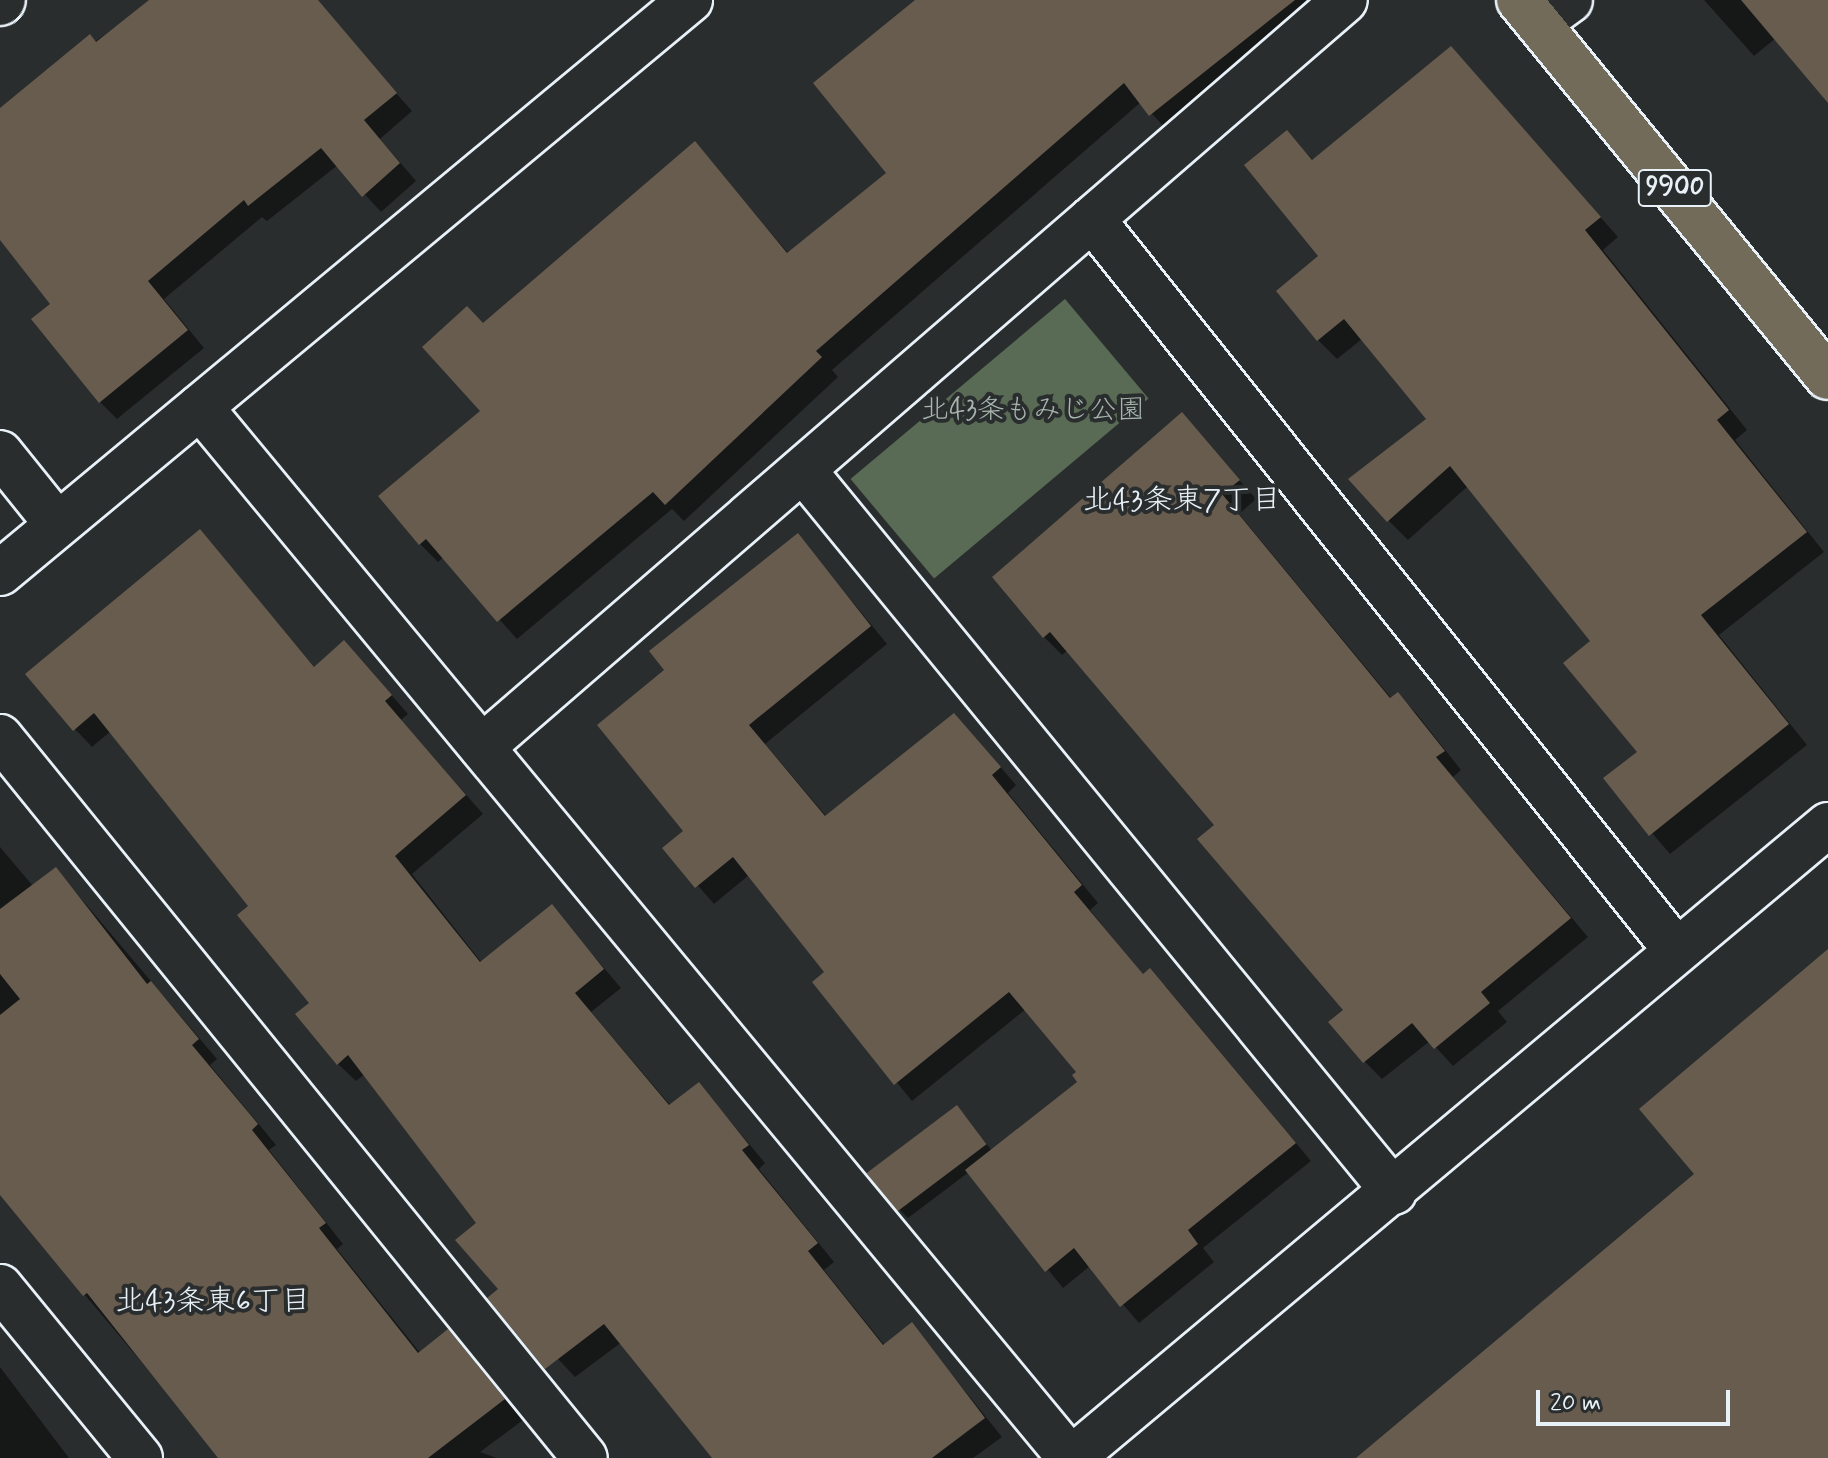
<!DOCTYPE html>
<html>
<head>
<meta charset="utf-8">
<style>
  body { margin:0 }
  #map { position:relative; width:1828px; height:1458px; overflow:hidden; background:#2a2d2e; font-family:Mynerve,"Klee One",sans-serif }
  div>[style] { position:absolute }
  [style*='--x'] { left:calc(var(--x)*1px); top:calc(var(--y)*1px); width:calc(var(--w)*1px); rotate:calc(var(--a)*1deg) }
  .green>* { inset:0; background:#596b54; transform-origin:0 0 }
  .shadow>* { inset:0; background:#0007 }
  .building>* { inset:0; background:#685c4f; transform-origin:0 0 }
  .roads { filter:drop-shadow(2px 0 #e8f1f8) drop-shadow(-2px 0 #e8f1f8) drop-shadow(0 2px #e8f1f8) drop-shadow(0 -2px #e8f1f8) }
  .minor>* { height:44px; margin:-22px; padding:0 22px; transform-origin:22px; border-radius:22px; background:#2a2d2e }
  .major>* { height:44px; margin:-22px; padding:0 22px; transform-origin:22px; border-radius:22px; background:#726b5a }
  span { translate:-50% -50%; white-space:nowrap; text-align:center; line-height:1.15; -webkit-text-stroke:8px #2a2d2e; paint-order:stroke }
  .shield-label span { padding:2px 6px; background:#2a2d2e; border:2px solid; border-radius:6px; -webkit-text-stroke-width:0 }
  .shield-label { font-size:26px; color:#e8f1f8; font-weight:700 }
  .park-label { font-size:28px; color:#a8b5ae }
  .neighbourhood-label { font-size:30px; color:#e8f1f8 }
  .scale { position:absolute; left:1536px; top:1390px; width:194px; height:36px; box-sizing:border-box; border:4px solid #e8f1f8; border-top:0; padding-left:10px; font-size:24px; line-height:28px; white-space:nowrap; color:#e8f1f8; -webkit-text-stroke:6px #2a2d2e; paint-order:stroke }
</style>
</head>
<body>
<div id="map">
  <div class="green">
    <div style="left:1065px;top:299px;width:130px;height:280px;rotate:50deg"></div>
  </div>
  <div class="shadow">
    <div style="clip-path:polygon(152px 0,313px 0,412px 111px,380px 139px,416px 181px,381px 212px,338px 165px,267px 221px,262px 217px,164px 299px,204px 348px,117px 419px,100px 402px,53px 304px,0 237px,0 111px)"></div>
    <div style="clip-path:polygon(918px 0,1309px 0,1319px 14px,1169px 132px,1141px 102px,832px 370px,838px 377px,684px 521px,672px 509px,517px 639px,444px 557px,438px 562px,420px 544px,483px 411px,484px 325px,695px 144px,789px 254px,889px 173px)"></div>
    <div style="clip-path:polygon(1704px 0,1828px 0,1828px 100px,1776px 38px,1754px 56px)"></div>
    <div style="clip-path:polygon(1451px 48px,1618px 237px,1603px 250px,1747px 430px,1735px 440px,1824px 552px,1719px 635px,1807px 745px,1670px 854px,1606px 779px,1639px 752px,1593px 641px,1468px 486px,1408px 540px,1389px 521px,1429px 420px,1362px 339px,1337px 359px,1318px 340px,1321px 256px,1287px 133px,1314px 161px)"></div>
    <div style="clip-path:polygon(1182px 415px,1256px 499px,1239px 514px,1392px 699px,1398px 695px,1416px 713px,1461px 770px,1453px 777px,1588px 937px,1498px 1011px,1507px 1022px,1453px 1066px,1430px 1041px,1382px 1079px,1364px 1061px,1346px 1010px,1217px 825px,1068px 650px,1062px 655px,1044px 637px)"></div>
    <div style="clip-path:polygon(200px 531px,315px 668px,362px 661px,408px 714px,401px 720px,483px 814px,412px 874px,482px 963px,552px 907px,621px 988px,591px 1012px,671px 1106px,699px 1084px,765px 1163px,759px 1169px,834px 1262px,824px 1270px,885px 1346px,912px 1325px,1002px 1437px,973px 1458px,716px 1458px,622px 1342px,575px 1377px,558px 1359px,500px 1289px,479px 1223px,365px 1074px,356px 1081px,338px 1064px,312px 1003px,251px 906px,111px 731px,92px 747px,75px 729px)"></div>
    <div style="clip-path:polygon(798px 535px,887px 644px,765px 744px,827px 817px,971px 733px,1016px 785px,1008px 793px,1098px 903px,1090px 910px,1144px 976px,1150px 971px,1167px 988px,1311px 1161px,1203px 1248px,1214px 1262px,1139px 1323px,1090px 1266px,1063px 1288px,969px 1172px,908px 1218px,899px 1209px,965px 1116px,992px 1151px,1080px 1083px,1079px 1072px,1026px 1009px,912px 1101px,815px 983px,827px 973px,749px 875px,714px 904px,665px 848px,685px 831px,667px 670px)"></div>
    <div style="clip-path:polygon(0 847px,33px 886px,56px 869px,217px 1059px,210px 1065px,276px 1145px,269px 1150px,343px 1244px,337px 1249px,421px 1354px,448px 1332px,467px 1351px,523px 1420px,480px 1452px,497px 1458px,239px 1458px,202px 1434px,0 1194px)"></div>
    <div style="clip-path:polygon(0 1367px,69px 1458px,0 1458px)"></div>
  </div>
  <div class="building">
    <div style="clip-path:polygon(149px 0,318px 0,397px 93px,364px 120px,400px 163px,362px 197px,321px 148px,248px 206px,244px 200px,148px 281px,188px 330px,99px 403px,31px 319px,50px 304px,0 240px,0 108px,90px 34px,96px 42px)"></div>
    <div style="clip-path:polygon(915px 0,1295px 0,1149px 116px,1124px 83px,816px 351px,822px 357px,665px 505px,653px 492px,497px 622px,426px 539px,419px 545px,378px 496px,480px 411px,422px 347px,467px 306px,483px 323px,695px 141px,787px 253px,886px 173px,813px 83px)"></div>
    <div style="clip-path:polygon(1741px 0,1828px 0,1828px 103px)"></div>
    <div style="clip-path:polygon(1451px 46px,1601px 217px,1585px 230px,1729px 410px,1717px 420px,1807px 532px,1701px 615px,1789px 724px,1649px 836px,1603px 778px,1637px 752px,1563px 663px,1590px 641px,1450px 466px,1387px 522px,1348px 479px,1426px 419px,1344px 319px,1317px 341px,1276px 291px,1318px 256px,1244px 165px,1287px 130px,1312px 160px)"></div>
    <div style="clip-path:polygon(1182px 412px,1240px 480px,1222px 494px,1390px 698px,1398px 692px,1445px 751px,1436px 757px,1571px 918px,1481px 992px,1490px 1003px,1434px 1049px,1412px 1023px,1363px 1063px,1328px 1022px,1343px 1010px,1197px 839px,1214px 825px,1050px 632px,1043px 638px,992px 577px)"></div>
    <div style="clip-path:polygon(200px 529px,314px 667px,344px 640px,392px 695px,385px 701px,466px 795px,395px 856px,480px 962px,552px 904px,604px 969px,575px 993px,669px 1105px,699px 1082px,749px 1145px,742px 1150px,818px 1243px,808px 1251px,883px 1345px,912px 1322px,985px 1418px,932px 1458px,712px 1458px,604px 1324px,545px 1369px,487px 1298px,498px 1289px,455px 1240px,476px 1223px,348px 1055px,337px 1065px,295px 1014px,309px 1003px,237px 915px,248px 906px,94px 713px,73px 731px,25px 674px)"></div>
    <div style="clip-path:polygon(798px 533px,871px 626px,749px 725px,825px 816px,954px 713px,1001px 767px,992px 775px,1082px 885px,1074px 892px,1143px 974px,1150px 968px,1296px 1143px,1188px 1230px,1198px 1244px,1120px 1307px,1074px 1248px,1045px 1272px,965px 1170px,1077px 1082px,1072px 1075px,1076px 1072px,1009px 992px,894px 1085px,812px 982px,824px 972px,733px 857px,695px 888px,662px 848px,683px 831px,597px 725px,664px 670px,649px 651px)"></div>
    <div style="clip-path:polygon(56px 867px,147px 984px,151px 981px,199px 1039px,192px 1045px,258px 1124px,252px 1130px,326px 1223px,319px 1228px,418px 1353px,448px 1329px,505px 1399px,428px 1458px,218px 1458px,87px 1293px,83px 1296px,0 1195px,0 1015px,20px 999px,0 974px,0 909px)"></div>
    <div style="clip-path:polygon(1828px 949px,1828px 1458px,1356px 1458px,1694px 1174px,1639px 1109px)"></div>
    <div style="left:957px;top:1105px;width:49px;height:113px;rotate:53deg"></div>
  </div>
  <div class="roads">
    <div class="minor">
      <div style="--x:0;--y:3;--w:4;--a:-45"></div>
      <div style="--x:1540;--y:22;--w:37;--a:-36"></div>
      <div style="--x:1092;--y:219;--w:936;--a:51.38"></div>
      <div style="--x:200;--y:407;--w:1364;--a:50.38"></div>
      <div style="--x:0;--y:453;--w:91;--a:51.2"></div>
      <div style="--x:803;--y:470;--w:933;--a:50.7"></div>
      <div style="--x:0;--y:573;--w:897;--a:-39.71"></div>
      <div style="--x:0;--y:737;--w:928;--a:50.95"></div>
      <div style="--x:482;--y:747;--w:1141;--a:-40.88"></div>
      <div style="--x:0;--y:1287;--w:221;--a:50.7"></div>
      <div style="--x:1072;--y:1458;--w:986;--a:-39.94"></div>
    </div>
    <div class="major">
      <div style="--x:1519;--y:0;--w:487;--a:50.7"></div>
    </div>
  </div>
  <div class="shield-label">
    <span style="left:1675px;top:188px">9900</span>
  </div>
  <div class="park-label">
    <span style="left:1033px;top:411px">北43条もみじ公園</span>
  </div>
  <div class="neighbourhood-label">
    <span style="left:1182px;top:501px">北43条東7丁目</span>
    <span style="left:213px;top:1302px">北43条東6丁目</span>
  </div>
  <div class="scale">20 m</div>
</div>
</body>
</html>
